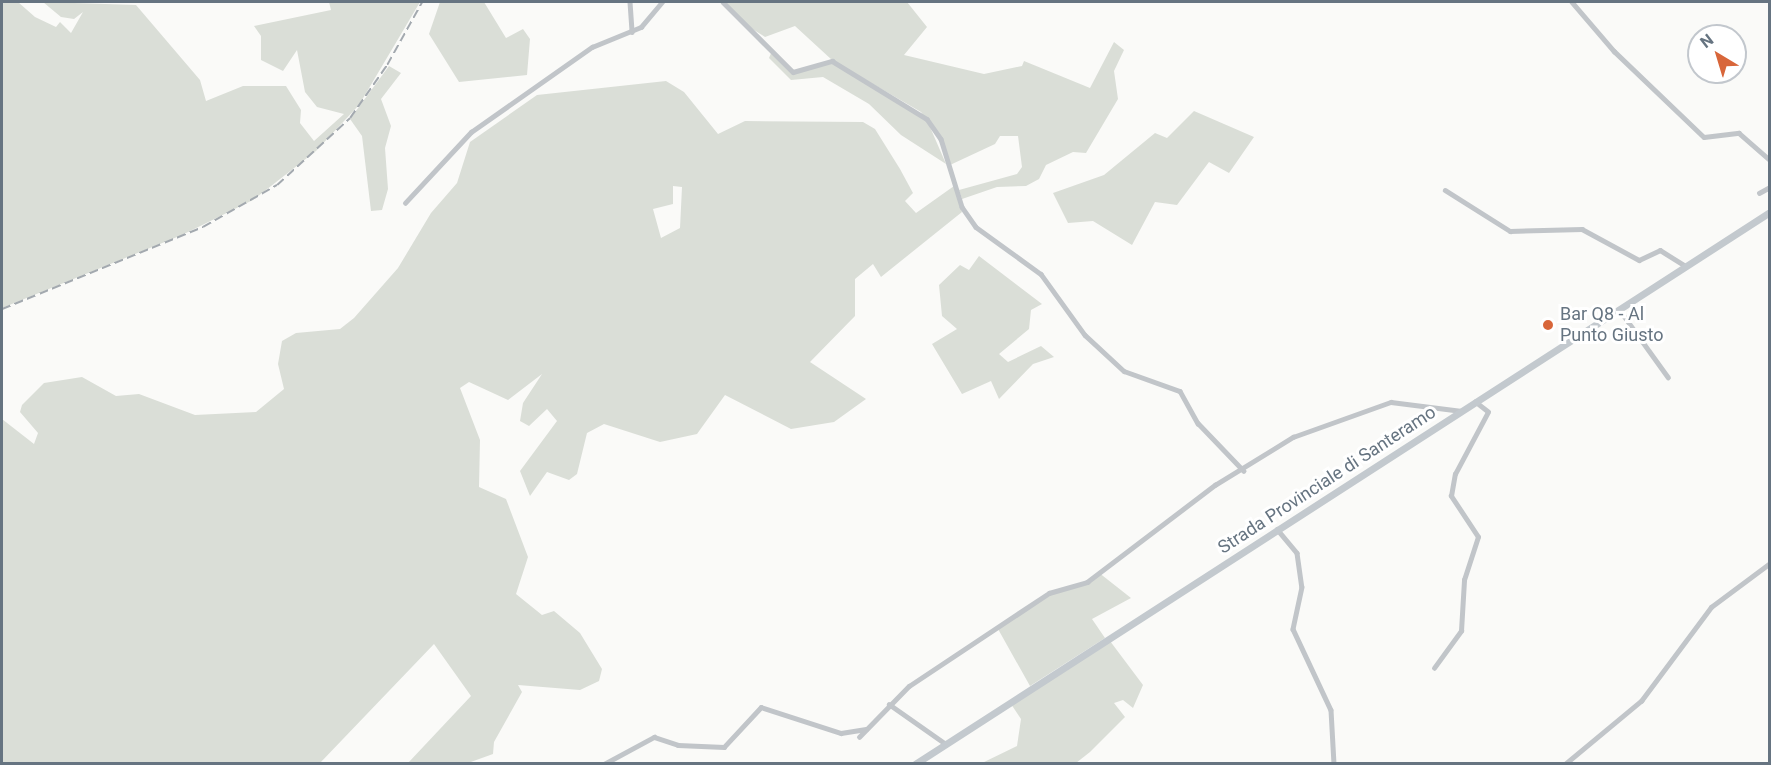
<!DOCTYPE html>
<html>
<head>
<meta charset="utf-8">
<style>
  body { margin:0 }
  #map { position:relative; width:1771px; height:765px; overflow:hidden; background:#fafaf8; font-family:Roboto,sans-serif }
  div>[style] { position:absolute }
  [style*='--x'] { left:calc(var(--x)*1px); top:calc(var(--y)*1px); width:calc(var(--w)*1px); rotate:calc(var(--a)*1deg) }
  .green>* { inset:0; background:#daded7 }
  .street>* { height:4.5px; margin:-2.25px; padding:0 2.25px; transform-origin:2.25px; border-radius:2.25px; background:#c1c5c9 }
  .secondary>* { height:7px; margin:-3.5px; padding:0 3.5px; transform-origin:3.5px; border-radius:3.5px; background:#c3c9ce }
  .rail>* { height:1.5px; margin-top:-0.75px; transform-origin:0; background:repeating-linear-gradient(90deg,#a3a9af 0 9px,transparent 0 13.5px) }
  .dots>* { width:16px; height:16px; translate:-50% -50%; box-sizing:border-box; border:3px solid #fff; border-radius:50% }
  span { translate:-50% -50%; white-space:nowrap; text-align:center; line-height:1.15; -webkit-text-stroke:6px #fff; paint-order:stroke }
  .poi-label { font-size:18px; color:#667481 }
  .left { translate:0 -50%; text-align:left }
  .street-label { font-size:18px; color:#667481 }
  .frame { position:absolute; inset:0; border:3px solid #667481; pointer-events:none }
  .north { position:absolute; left:1687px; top:24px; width:60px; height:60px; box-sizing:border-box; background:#fff; border:2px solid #c2c7cd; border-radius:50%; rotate:322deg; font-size:16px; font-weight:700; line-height:24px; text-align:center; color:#667481 }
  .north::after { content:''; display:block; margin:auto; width:21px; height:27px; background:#d8663a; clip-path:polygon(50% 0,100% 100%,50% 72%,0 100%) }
</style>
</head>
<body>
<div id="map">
  <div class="green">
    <div style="clip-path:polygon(2px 2px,18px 2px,35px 17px,56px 27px,60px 22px,71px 33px,83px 12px,74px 19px,61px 17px,43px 2px,136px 5px,200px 80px,206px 101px,243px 86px,286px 86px,301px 110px,300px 123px,314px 141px,344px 114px,317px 107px,305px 92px,297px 50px,283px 71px,261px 60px,261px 36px,254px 26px,331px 10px,329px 2px,420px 2px,359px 105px,316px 151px,253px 200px,182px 235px,2px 308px)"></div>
    <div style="clip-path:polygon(440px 2px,484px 2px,506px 38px,523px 29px,530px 39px,527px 75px,459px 82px,429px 34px)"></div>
    <div style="clip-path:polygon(724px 2px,907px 2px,927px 27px,904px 55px,984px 74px,1022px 66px,1024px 61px,1090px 88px,1114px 42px,1124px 50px,1114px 71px,1118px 99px,1086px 153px,1073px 152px,1046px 165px,1039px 179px,1026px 186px,997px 187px,962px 199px,959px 190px,1017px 174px,1022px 167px,1018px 136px,1000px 136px,995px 144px,950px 165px,944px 145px,921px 112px,832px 60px,795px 26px,765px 37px,738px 20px)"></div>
    <div style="clip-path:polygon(772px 51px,795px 74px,832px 62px,927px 120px,946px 164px,901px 135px,869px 104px,823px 77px,791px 80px,769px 58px)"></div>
    <div style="clip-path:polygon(389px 66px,401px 73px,381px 99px,391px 126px,385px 148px,388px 189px,382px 210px,371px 211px,362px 136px,350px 119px)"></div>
    <div style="clip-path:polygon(evenodd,666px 81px,684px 92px,718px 134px,745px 121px,863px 122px,875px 129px,900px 169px,913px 193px,905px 201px,916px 213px,954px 186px,962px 212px,881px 277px,873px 264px,855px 279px,855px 316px,810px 362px,866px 399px,834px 422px,791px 429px,725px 395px,697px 434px,660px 442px,604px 424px,587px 433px,577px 474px,569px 480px,547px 472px,530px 496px,520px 471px,557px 421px,547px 409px,529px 426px,520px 421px,523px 403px,542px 374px,508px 400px,469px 382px,460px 388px,480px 440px,479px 487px,506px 499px,528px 557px,516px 594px,542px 615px,554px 611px,580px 633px,602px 669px,599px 681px,580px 690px,518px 685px,522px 692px,494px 742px,493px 754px,468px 763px,408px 763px,471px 696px,434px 644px,320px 763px,2px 763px,2px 419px,34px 444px,38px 433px,20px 412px,22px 405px,44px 383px,82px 377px,116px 396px,139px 394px,195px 415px,256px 412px,284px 389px,278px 364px,282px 341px,296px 333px,340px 329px,354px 318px,398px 268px,431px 213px,457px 183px,470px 142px,537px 95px,666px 81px,673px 186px,682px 187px,680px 228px,661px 238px,653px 209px,673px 204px,673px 186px)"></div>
    <div style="clip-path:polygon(1194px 111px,1254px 137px,1229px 173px,1209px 162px,1177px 205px,1155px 202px,1132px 245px,1093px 221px,1068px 223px,1053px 193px,1104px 175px,1155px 133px,1167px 138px)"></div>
    <div style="clip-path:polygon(979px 256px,1042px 304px,1031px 310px,1029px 329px,999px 354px,1008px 362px,1041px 346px,1054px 357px,1033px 364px,999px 399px,991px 381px,962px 394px,932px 344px,957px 329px,942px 316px,939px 285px,960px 265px,969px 270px)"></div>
    <div style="clip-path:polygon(1098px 572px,1131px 598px,1092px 619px,1105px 638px,1030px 686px,998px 629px,1046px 596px,1085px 584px)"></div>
    <div style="clip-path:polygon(1110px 641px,1143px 685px,1133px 708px,1123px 700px,1114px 703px,1125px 717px,1090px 752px,1076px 763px,980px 764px,1017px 746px,1021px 719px,1011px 704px)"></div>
  </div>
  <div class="street">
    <div style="--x:630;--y:2;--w:30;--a:86"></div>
    <div style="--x:723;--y:2;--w:99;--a:45"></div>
    <div style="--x:793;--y:72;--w:41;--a:-15.8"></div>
    <div style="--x:832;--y:61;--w:111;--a:31.4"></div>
    <div style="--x:927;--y:119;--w:24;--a:55"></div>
    <div style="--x:941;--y:139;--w:71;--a:72.8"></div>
    <div style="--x:962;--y:207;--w:24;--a:55"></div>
    <div style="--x:976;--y:227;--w:80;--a:35.9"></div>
    <div style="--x:1041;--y:274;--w:75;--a:54.2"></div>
    <div style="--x:1085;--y:335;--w:53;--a:42.7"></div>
    <div style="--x:1124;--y:371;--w:59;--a:19.7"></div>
    <div style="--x:1180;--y:391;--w:37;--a:61"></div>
    <div style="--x:1198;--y:423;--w:66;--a:46.2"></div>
    <div style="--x:1572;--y:2;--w:65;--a:49.4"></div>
    <div style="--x:1614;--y:51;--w:124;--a:43.7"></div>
    <div style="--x:1704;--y:137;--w:35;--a:-7"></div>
    <div style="--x:1739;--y:133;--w:41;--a:41.1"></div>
    <div style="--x:1445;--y:190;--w:77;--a:32.2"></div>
    <div style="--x:1510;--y:231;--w:72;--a:-1.6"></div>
    <div style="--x:1582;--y:229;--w:65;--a:28.5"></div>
    <div style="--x:1639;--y:260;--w:23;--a:-25"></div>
    <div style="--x:1660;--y:250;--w:31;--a:32"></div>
    <div style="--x:1759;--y:193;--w:13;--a:-29"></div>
    <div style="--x:405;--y:203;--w:97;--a:-47.1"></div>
    <div style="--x:471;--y:132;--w:148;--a:-35.1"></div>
    <div style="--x:592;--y:47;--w:53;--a:-22.2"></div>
    <div style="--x:641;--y:27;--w:33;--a:-50"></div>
    <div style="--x:1619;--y:309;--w:84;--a:54.2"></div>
    <div style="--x:1277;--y:529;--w:31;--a:50"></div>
    <div style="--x:1297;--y:553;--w:34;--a:82"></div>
    <div style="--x:1302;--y:587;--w:43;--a:102.1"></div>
    <div style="--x:1293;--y:629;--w:89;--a:64.9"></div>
    <div style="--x:1331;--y:710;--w:54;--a:86.8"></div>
    <div style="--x:1434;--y:668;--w:46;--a:-53.9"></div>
    <div style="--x:1461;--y:631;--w:51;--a:-86.6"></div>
    <div style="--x:1464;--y:580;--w:45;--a:-72"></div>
    <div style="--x:1478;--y:537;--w:49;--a:-123.4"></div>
    <div style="--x:1451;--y:496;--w:22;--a:-80"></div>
    <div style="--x:1455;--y:474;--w:70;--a:-62"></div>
    <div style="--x:1488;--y:412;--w:16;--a:-142"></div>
    <div style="--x:889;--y:704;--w:70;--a:35.1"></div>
    <div style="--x:859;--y:737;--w:71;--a:-45.6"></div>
    <div style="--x:909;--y:686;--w:168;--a:-33.6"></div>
    <div style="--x:1049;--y:593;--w:40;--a:-16"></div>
    <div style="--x:1087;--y:582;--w:161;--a:-37.2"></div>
    <div style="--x:1215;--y:485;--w:92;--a:-31.6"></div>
    <div style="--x:1293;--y:437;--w:104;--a:-19.7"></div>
    <div style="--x:1391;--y:402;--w:71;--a:7.3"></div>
    <div style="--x:604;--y:764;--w:57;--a:-28.4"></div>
    <div style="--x:654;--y:737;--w:25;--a:18"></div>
    <div style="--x:678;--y:745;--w:46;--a:2.5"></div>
    <div style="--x:724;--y:747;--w:54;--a:-47.2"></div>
    <div style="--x:761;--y:707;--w:84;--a:18"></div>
    <div style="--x:841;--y:733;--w:25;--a:-9"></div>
    <div style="--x:1565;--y:764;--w:99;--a:-39.7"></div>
    <div style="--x:1641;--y:701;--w:117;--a:-53.3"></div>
    <div style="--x:1711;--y:607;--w:74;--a:-36.7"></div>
  </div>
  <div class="secondary">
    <div style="--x:915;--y:764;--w:1018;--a:-32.85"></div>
  </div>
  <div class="rail">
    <div style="--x:2;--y:309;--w:217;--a:-22.2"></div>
    <div style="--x:203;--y:227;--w:85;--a:-29.6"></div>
    <div style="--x:277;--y:185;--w:99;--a:-42.5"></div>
    <div style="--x:350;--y:118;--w:65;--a:-55.1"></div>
    <div style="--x:387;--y:65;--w:72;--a:-60.9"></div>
  </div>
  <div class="dots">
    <div style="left:1548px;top:325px;background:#d8663a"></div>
  </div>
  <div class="poi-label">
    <span class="left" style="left:1560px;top:325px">Bar Q8 - Al<br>Punto Giusto</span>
  </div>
  <div class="street-label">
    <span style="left:1327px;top:480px;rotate:-33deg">Strada Provinciale di Santeramo</span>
  </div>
  <div class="frame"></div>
  <div class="north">N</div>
</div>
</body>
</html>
